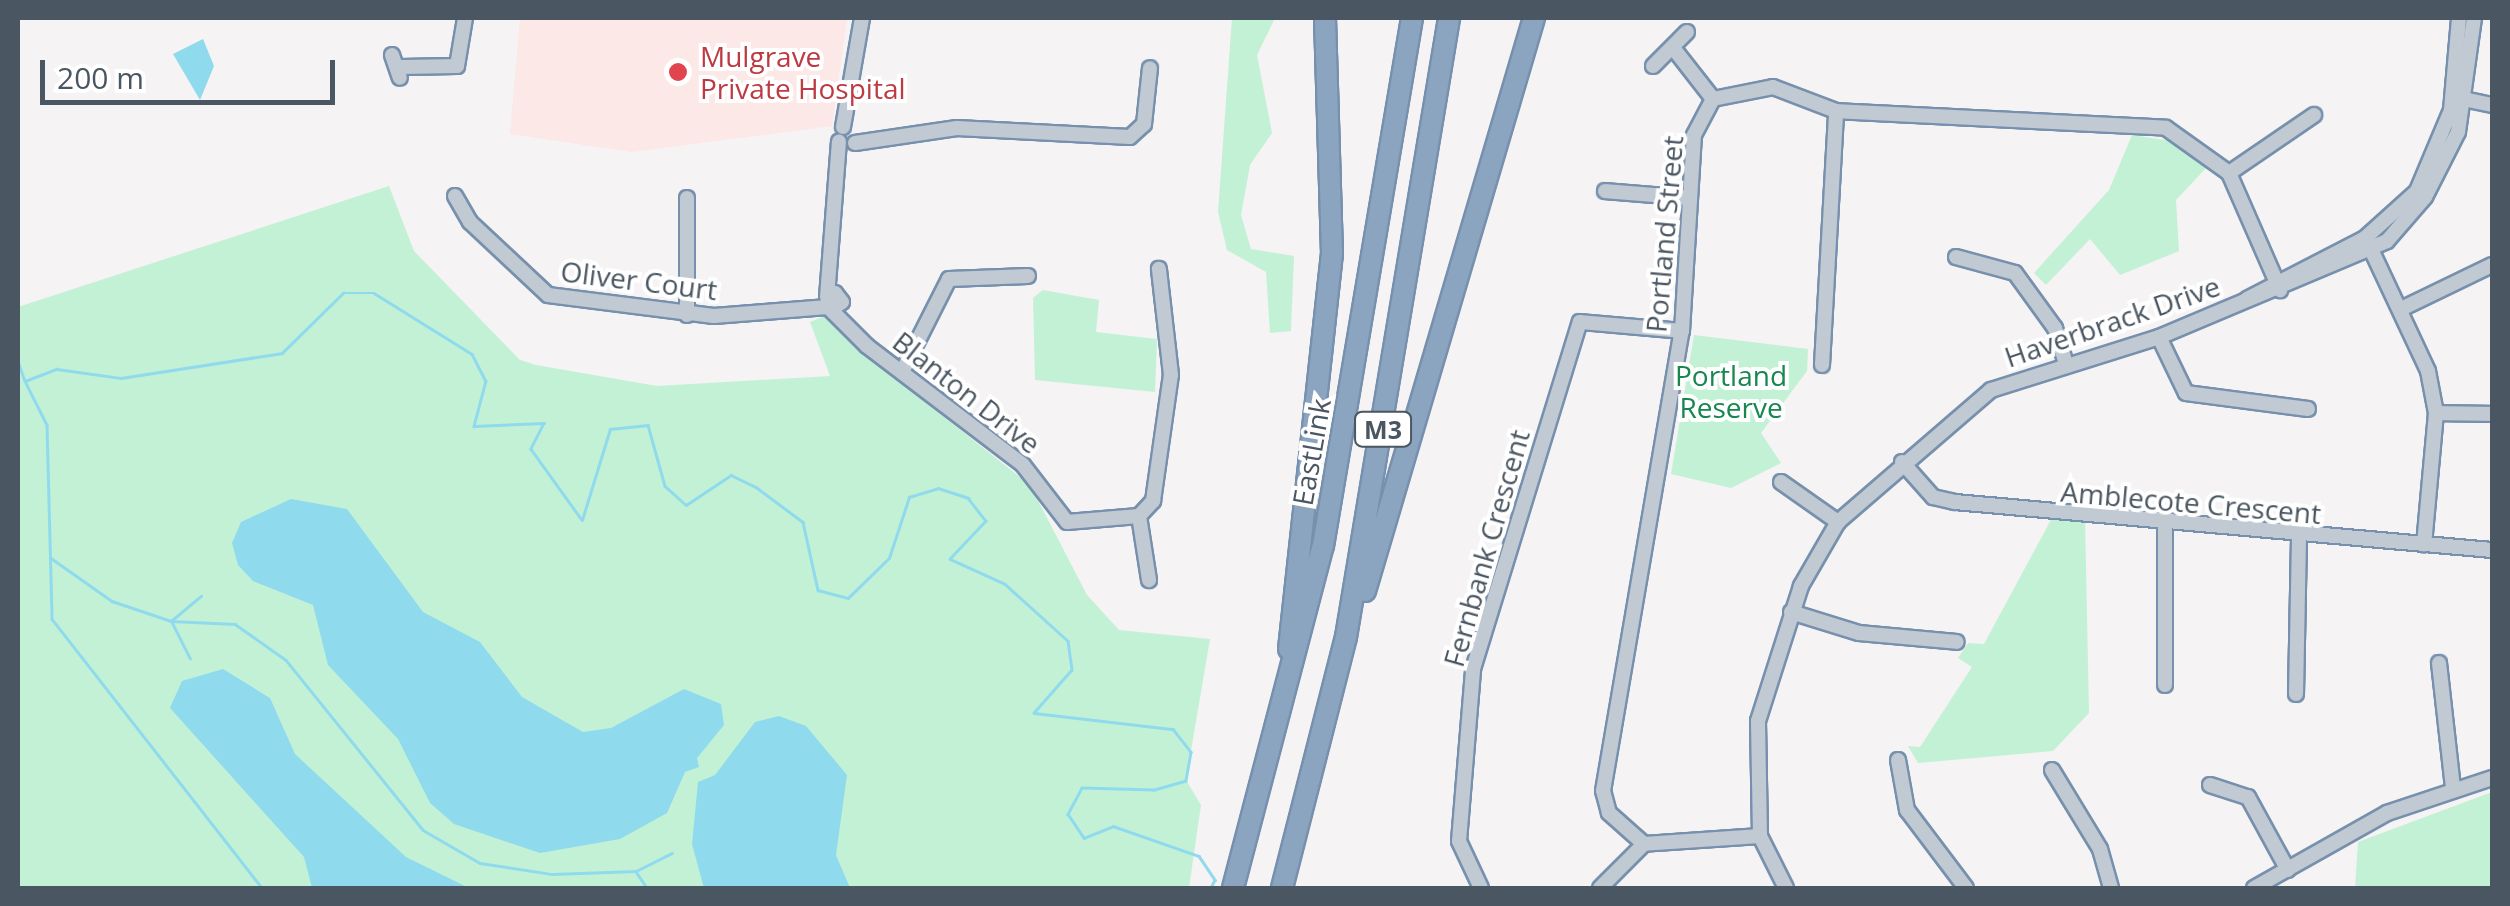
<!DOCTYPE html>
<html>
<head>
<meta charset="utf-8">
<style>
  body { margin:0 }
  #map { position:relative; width:2510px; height:906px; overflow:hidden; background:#f5f3f3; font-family:"Open Sans",sans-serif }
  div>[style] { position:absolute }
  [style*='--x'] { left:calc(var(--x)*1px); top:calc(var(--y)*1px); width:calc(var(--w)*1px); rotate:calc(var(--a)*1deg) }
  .medical>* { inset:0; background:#fce8e6 }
  .green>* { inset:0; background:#c3f1d5 }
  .water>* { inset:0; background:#90daee }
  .stream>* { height:2.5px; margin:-1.25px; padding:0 1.25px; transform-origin:1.25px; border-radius:1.25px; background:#90daee }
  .roads { filter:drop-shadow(2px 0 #7690ad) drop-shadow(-2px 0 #7690ad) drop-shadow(0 2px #7690ad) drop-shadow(0 -2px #7690ad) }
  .minor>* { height:14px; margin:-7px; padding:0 7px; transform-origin:7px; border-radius:7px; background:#c1cad2 }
  .highway>* { height:20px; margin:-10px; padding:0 10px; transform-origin:10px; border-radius:10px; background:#8ba5c1 }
  .dots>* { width:28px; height:28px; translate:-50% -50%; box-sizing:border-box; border:5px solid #fff; border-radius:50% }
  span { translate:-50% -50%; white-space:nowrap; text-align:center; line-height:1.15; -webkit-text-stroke:8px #fff; paint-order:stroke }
  .shield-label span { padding:2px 8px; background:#fff; border:2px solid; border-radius:8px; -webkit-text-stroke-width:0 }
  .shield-label { font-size:25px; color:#4a5661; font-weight:700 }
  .health-label { font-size:28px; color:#be3a42 }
  .left { translate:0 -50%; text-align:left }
  .street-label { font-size:28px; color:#4a5661 }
  .park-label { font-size:28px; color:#17864f }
  .frame { position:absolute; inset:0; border:20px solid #4a5661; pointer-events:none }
  .scale { position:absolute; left:40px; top:60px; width:295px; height:45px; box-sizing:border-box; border:5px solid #4a5661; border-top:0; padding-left:12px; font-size:30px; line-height:35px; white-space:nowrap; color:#4a5661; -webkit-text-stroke:8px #fff; paint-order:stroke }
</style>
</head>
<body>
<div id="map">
  <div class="medical">
    <div style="clip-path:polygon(520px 18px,847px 18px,832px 126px,632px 152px,510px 134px)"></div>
  </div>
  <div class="green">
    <div style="clip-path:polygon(1232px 18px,1275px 18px,1257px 55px,1272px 133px,1250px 165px,1241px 215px,1251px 249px,1294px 256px,1291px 331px,1270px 333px,1266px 272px,1227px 250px,1218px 212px)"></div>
    <div style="clip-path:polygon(2132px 135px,2178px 142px,2208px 166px,2176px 200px,2179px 251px,2120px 275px,2090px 239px,2046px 285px,2034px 273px,2109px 190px)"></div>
    <div style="clip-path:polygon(389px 186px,414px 251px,520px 360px,536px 365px,657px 386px,830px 376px,810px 322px,832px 313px,862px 352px,1030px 485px,1087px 595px,1119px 630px,1210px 639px,1186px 780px,1201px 805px,1189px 888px,18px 888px,18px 307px)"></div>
    <div style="clip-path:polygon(1043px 290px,1099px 300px,1096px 332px,1157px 339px,1155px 392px,1035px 380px,1033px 298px)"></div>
    <div style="clip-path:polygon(1694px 335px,1808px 349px,1807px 371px,1761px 433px,1781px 463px,1731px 488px,1671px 474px)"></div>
    <div style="clip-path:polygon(2053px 516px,2085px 519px,2089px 713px,2053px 751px,1918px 763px,1908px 746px,1920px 747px,1972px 667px,1958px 658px,1968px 643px,1984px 644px)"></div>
    <div style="clip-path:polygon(2492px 792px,2492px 888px,2355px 888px,2358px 842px)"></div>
  </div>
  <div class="water">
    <div style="clip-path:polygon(203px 39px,214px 66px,200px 100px,173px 54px)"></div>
    <div style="clip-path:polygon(291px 499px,347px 509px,423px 612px,480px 642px,522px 697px,583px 732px,611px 728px,684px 689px,721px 704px,724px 725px,697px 758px,699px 767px,685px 772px,667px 813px,620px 839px,540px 853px,454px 824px,430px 803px,398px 739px,328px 665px,313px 605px,253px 581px,238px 565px,232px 543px,241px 522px)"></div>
    <div style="clip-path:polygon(223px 669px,270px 698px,295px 754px,406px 857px,469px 888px,312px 888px,304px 857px,170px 708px,182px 681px)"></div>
    <div style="clip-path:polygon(779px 716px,806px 726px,847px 775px,836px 855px,850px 888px,704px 888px,692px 844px,698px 782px,715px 775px,755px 722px)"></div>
  </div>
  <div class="stream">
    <div style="--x:18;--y:361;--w:21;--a:71"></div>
    <div style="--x:25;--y:381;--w:34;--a:-21"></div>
    <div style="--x:57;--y:369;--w:65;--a:8"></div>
    <div style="--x:121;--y:378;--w:163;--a:-8.8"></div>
    <div style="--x:282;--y:353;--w:86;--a:-44.5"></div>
    <div style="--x:343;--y:293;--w:31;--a:0"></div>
    <div style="--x:374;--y:293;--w:115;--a:31.9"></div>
    <div style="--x:472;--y:354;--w:30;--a:63"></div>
    <div style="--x:486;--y:381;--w:47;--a:104.9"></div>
    <div style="--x:474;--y:426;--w:70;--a:-2.5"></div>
    <div style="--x:544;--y:423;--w:29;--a:117"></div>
    <div style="--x:531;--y:449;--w:87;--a:54.3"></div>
    <div style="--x:582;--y:520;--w:95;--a:-72.9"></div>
    <div style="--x:610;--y:429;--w:38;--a:-6"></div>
    <div style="--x:648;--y:425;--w:63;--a:74.4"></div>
    <div style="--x:665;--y:486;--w:28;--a:42"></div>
    <div style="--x:686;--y:505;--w:54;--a:-33.7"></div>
    <div style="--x:731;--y:475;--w:28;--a:26"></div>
    <div style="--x:756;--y:487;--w:59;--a:36.7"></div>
    <div style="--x:803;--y:522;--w:70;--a:77.6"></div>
    <div style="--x:818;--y:590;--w:31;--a:15"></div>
    <div style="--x:848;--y:598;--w:57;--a:-44.3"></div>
    <div style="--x:889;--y:558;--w:64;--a:-71.8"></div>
    <div style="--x:909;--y:497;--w:30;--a:-17"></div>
    <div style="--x:938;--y:488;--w:32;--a:18"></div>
    <div style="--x:968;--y:498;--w:29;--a:52"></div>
    <div style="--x:986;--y:521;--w:52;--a:133.5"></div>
    <div style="--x:950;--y:559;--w:60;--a:24.4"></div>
    <div style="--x:1005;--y:584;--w:85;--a:42.1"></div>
    <div style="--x:1068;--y:641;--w:29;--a:82"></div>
    <div style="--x:1072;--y:670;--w:57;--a:131.5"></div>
    <div style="--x:1034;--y:713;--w:140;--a:6.6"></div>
    <div style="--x:1173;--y:729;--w:29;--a:52"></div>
    <div style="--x:1191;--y:752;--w:29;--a:100"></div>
    <div style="--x:1186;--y:781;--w:33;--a:164"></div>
    <div style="--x:1154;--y:790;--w:72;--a:-178.4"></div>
    <div style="--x:1082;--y:788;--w:30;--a:118"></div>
    <div style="--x:1068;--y:814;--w:29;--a:56"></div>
    <div style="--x:1084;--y:838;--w:31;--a:-22"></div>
    <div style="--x:1113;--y:826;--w:91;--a:19.2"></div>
    <div style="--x:1199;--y:856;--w:29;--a:56"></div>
    <div style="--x:1215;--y:880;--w:9;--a:117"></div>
    <div style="--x:26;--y:383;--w:47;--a:63.4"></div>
    <div style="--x:47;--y:425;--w:194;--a:88.5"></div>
    <div style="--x:52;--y:619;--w:341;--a:52"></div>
    <div style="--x:51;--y:558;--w:75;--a:35.2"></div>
    <div style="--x:112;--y:601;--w:62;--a:18.7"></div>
    <div style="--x:171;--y:621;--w:64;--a:2.7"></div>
    <div style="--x:235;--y:624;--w:62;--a:35.2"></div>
    <div style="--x:286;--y:660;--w:218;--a:51.1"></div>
    <div style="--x:423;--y:830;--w:66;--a:30.1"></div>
    <div style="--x:480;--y:863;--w:73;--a:8.7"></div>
    <div style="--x:552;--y:874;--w:84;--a:-2"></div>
    <div style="--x:636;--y:871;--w:40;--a:-26.6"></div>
    <div style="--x:190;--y:659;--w:42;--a:-116.6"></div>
    <div style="--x:171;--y:621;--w:39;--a:-40"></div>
    <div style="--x:637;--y:873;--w:18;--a:56"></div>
  </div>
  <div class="roads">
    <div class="minor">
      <div style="--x:1674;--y:49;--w:63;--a:52"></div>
      <div style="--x:392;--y:55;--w:24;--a:71"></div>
      <div style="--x:1653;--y:66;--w:48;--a:-45"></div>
      <div style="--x:401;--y:67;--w:56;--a:-1"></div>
      <div style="--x:457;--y:66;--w:49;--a:-80.5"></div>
      <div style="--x:2459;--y:98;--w:34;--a:12"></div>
      <div style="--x:843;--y:127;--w:111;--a:-80.1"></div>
      <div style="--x:855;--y:143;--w:103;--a:-8.4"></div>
      <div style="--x:957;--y:128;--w:173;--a:3"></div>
      <div style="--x:1130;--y:137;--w:19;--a:-43"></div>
      <div style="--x:1144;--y:124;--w:56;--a:-83.9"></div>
      <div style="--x:2229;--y:173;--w:103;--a:-34.3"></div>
      <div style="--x:1605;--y:191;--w:85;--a:4.7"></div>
      <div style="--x:455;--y:196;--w:30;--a:60"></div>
      <div style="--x:470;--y:222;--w:107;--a:43.1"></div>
      <div style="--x:548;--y:295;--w:167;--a:7.2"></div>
      <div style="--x:714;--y:316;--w:114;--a:-4.5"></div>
      <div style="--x:687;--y:198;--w:117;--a:90"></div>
      <div style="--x:2369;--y:245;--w:139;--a:64.9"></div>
      <div style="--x:2428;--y:371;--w:43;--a:79.2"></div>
      <div style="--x:2436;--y:413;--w:132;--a:95.2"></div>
      <div style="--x:1956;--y:257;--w:61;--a:15.2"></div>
      <div style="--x:2015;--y:273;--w:68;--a:54"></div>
      <div style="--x:2055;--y:328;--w:34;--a:73"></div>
      <div style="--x:827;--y:297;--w:156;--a:-85.6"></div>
      <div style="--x:2247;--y:299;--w:133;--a:-27.3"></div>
      <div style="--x:2365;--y:238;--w:70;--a:-42.1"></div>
      <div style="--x:2417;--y:191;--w:88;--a:-67.2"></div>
      <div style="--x:2451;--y:110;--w:92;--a:-85"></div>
      <div style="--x:832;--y:309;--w:12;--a:-35"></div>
      <div style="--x:842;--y:302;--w:11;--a:-128"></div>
      <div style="--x:835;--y:293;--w:15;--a:122"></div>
      <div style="--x:827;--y:306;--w:57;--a:45"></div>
      <div style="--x:867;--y:346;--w:196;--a:37.3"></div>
      <div style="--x:1023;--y:465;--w:72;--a:52.3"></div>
      <div style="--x:1067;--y:522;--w:72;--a:-4.8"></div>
      <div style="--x:1139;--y:516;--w:21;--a:-47"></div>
      <div style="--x:1153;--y:501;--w:127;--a:-81.9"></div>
      <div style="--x:1171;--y:375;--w:107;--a:-96.5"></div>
      <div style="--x:2401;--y:309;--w:101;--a:-25.8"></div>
      <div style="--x:2159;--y:337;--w:62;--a:64.3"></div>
      <div style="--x:2186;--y:393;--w:123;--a:7.5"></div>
      <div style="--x:1822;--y:365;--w:254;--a:-86.8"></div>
      <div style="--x:902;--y:372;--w:104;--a:-63.2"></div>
      <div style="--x:949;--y:279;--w:79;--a:-2.2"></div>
      <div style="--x:2436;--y:413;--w:56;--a:1"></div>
      <div style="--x:1902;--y:462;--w:47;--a:48.5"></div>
      <div style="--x:1933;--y:497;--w:23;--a:13"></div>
      <div style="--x:1955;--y:502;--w:539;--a:5.11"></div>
      <div style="--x:1781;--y:482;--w:70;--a:35.1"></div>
      <div style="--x:1139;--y:516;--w:65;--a:81.1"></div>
      <div style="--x:2165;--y:527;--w:158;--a:90"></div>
      <div style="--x:1791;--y:612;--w:71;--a:17.2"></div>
      <div style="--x:1859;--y:633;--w:98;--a:5.2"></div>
      <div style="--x:2439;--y:663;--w:125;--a:83.6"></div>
      <div style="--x:2296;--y:694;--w:156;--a:-88.9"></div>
      <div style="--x:1898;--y:760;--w:51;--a:79.8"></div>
      <div style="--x:1907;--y:810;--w:98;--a:52.9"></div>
      <div style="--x:2052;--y:770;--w:92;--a:58.7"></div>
      <div style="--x:2100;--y:849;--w:41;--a:74.2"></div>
      <div style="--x:2210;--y:785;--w:40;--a:18"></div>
      <div style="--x:2248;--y:797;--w:83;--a:61.3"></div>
      <div style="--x:1760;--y:836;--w:116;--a:176.1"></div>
      <div style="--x:1644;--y:844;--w:47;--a:-138.5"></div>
      <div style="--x:1609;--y:813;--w:23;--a:-105"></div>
      <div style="--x:1603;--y:791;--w:467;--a:-80.3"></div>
      <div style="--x:1682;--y:331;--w:196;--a:-86.5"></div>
      <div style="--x:1694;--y:135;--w:41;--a:-62.2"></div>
      <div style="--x:1713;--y:99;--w:61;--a:-11.3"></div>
      <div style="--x:1773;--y:87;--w:67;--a:20.9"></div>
      <div style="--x:1836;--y:111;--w:330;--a:2.9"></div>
      <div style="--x:2166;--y:128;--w:77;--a:35.5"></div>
      <div style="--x:2229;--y:173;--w:128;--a:66.4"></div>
      <div style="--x:1481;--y:888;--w:52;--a:-115.1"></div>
      <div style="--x:1459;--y:841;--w:173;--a:-85.3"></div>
      <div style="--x:1473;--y:669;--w:363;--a:-72.9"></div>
      <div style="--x:1580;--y:322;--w:102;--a:5"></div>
      <div style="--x:1600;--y:888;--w:62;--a:-45"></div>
      <div style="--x:1786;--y:888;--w:58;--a:-116.6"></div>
      <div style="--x:1760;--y:836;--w:115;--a:-91"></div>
      <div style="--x:1758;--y:721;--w:142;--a:-72.3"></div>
      <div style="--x:1801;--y:586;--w:74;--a:-60"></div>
      <div style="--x:1838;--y:522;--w:202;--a:-40.8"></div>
      <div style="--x:1991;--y:390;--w:176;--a:-17.5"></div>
      <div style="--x:2159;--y:337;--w:247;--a:-22.8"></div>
      <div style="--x:2387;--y:241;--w:58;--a:-49.2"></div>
      <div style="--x:2425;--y:197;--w:73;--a:-63.1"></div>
      <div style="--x:2458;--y:132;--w:115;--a:-82"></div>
      <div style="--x:2254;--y:888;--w:153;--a:-29.4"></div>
      <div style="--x:2387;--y:813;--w:111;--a:-18.4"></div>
    </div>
    <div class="highway">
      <div style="--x:1365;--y:591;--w:597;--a:-73.57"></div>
      <div style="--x:1289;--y:649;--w:397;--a:-83.8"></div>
      <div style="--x:1332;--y:254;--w:236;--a:-91.7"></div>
      <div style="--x:1233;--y:888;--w:354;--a:-75.3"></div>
      <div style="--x:1323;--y:546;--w:535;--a:-80.43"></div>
      <div style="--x:1282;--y:888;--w:259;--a:-75.7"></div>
      <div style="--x:1346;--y:637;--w:628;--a:-80.55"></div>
    </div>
  </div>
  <div class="dots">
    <div style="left:678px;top:72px;background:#e0444e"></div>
  </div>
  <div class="shield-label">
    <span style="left:1383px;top:429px">M3</span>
  </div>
  <div class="health-label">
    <span class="left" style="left:700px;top:72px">Mulgrave<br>Private Hospital</span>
  </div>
  <div class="street-label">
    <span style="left:1664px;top:234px;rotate:-85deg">Portland Street</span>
    <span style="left:639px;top:280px;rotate:7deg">Oliver Court</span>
    <span style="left:2112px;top:321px;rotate:-19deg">Haverbrack Drive</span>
    <span style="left:967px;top:392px;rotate:38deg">Blanton Drive</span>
    <span style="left:1311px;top:452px;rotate:-80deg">EastLink</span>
    <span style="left:2191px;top:502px;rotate:5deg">Amblecote Crescent</span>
    <span style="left:1486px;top:548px;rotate:-74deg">Fernbank Crescent</span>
  </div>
  <div class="park-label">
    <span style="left:1731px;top:391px">Portland<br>Reserve</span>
  </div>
  <div class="frame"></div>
  <div class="scale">200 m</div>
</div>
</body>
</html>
